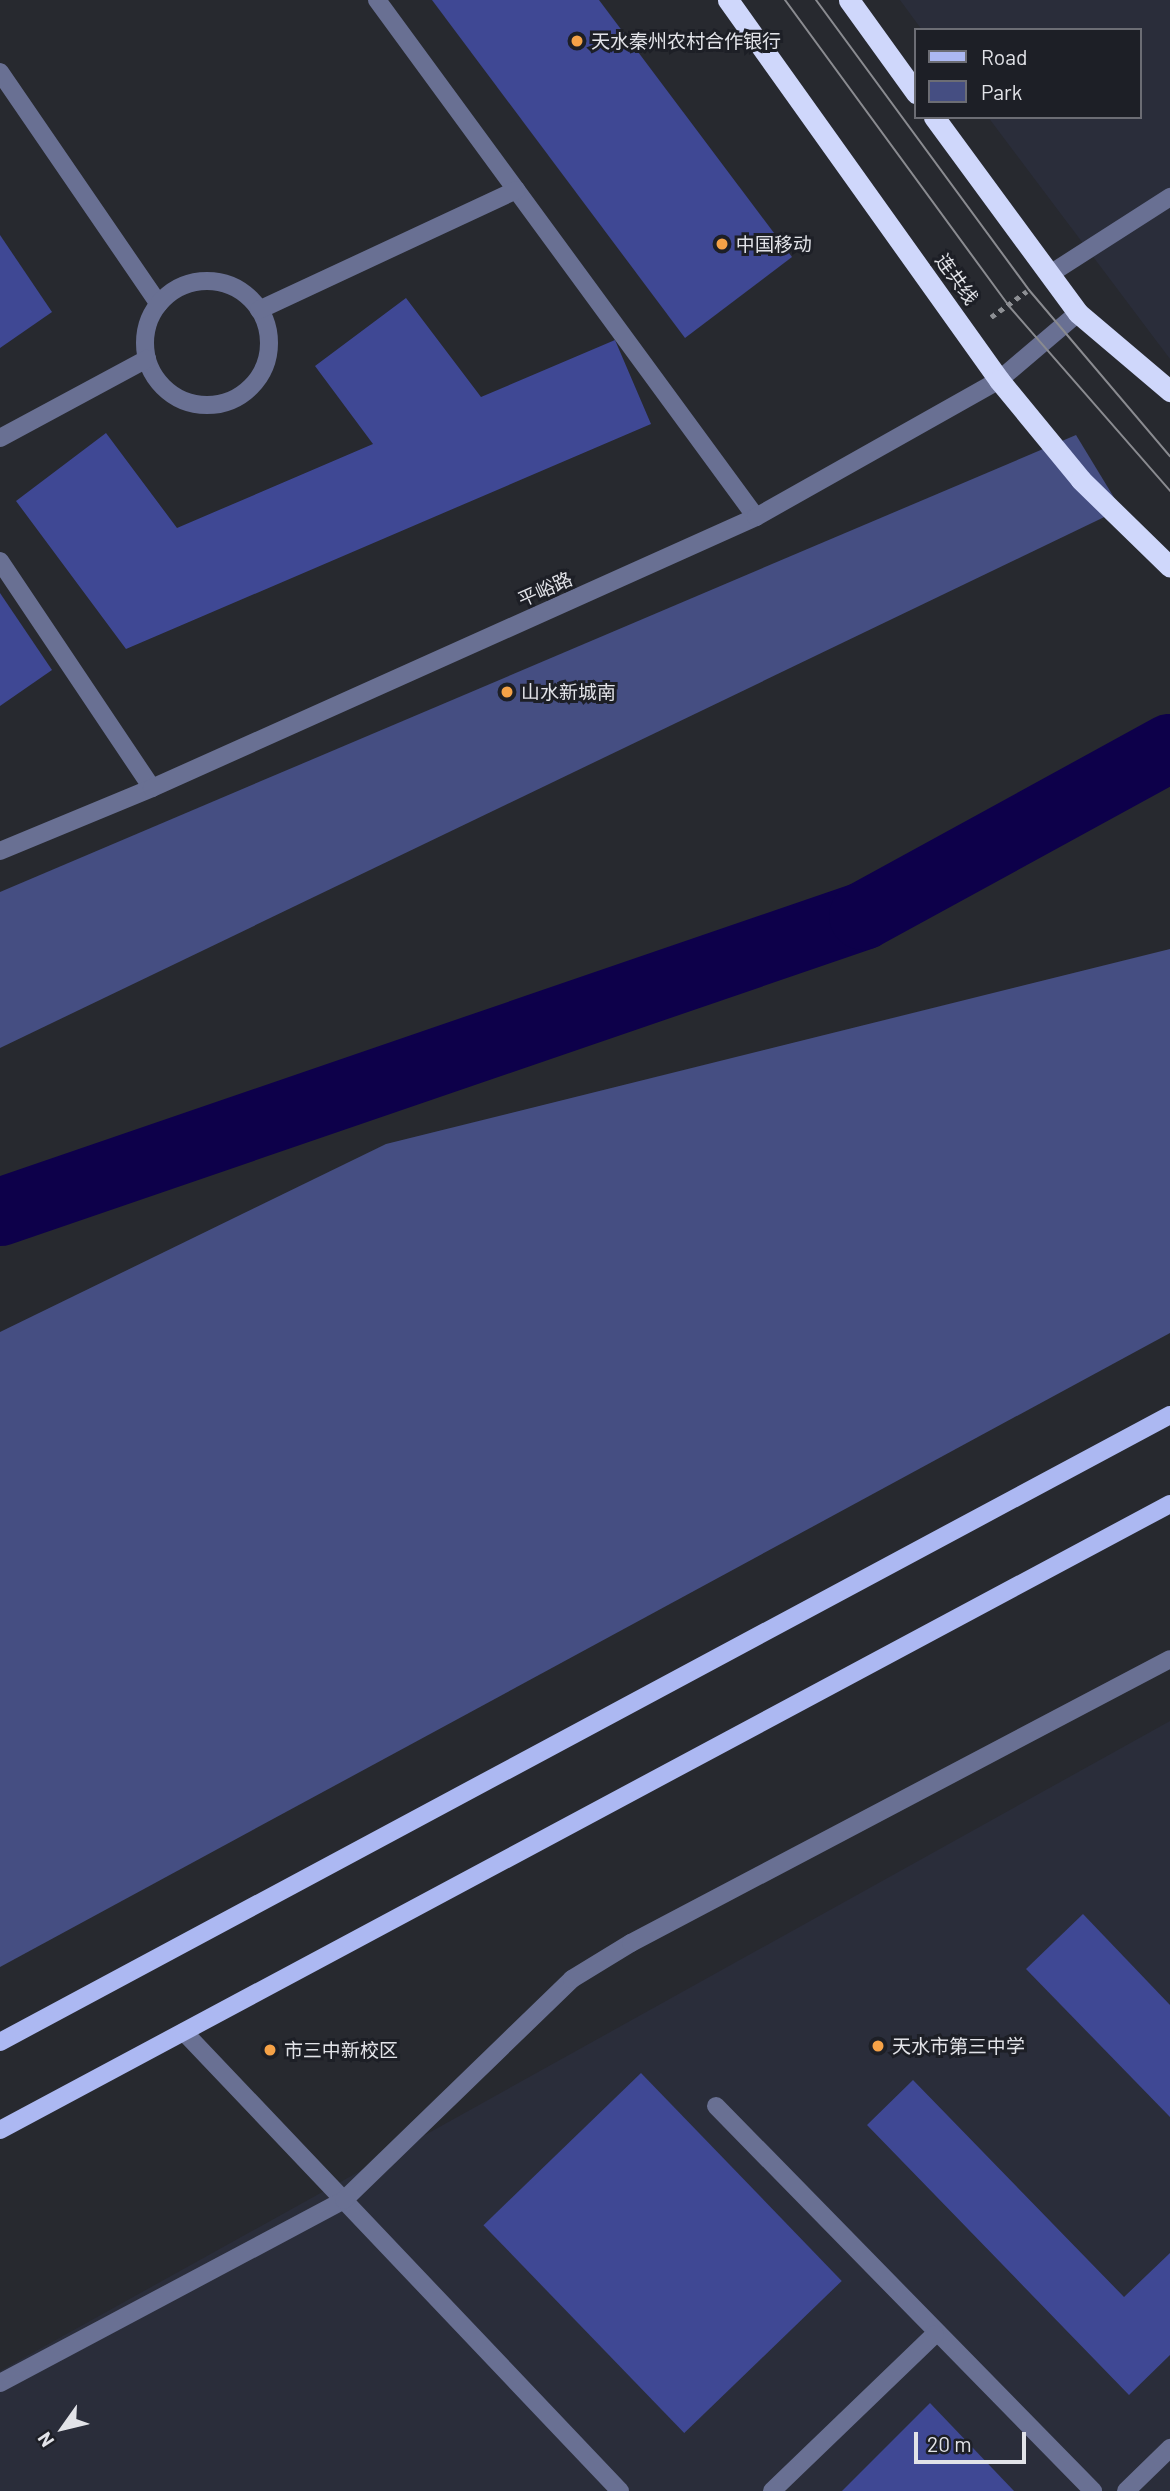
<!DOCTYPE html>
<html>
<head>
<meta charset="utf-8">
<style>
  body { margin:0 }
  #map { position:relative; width:1170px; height:2491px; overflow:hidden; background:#27292f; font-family:Barlow,"Noto Sans SC",sans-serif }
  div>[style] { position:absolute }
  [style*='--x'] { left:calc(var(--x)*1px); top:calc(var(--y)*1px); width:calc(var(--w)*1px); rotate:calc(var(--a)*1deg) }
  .built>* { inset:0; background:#2a2d3a }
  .green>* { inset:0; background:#454e82 }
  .river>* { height:68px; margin:-34px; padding:0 34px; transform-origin:34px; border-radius:34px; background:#0d004a }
  .building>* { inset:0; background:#3f4894; transform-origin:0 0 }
  .path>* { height:4.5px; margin-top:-2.25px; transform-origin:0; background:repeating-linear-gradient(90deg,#8d8f94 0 5px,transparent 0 10px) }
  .minor>* { height:18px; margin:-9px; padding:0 9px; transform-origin:9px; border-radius:9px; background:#697093 }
  .minor>.ring { margin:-9px; padding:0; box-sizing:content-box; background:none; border:18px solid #697093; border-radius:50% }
  .major>* { height:18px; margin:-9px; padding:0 9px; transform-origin:9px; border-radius:9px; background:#acb8f2 }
  .highway>* { height:21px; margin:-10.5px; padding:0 10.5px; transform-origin:10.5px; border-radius:10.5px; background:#cfd7fb }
  .tram>* { height:2px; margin:-1px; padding:0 1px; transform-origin:1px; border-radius:1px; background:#8a8b90 }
  .dots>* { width:19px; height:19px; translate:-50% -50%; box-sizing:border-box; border:4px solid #1d1f26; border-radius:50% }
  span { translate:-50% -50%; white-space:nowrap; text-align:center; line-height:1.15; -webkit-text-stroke:6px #1d1f26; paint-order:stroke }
  .poi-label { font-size:19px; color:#e2e3e8 }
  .left { translate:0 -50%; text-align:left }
  .street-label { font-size:19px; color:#e2e3e8 }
  .legend { position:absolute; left:914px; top:28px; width:228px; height:91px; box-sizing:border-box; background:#1d1f26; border:2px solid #6c6d74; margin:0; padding:9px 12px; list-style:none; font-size:21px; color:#e2e3e8 }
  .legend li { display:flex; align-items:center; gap:14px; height:35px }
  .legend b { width:35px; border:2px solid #6c6d74 }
  .north { position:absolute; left:28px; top:2393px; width:70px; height:70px; -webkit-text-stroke:5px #1d1f26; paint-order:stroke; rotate:236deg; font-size:19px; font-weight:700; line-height:28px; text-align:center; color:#e2e3e8 }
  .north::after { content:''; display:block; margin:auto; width:24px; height:32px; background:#e2e3e8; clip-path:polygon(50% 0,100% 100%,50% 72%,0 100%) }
  .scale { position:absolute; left:914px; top:2432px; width:112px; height:32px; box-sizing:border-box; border:4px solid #e2e3e8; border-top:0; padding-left:9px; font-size:21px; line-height:24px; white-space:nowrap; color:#e2e3e8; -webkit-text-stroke:5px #1d1f26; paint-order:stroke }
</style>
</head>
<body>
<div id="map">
  <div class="built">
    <div style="clip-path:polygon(900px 0,1170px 0,1170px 359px,988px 117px,1140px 117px,1140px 30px,922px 30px)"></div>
    <div style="clip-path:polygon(1170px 1721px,1170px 2491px,0 2491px,0 2371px)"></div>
  </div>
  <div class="green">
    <div style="clip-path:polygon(1076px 435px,1121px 509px,0 1048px,0 892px)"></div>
    <div style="clip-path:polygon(1170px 949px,1170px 1333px,0 1967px,0 1332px,386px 1144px)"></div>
  </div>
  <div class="river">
    <div style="--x:0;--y:1212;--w:912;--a:-18.93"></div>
    <div style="--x:863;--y:916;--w:350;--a:-28.7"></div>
  </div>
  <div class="building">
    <div style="clip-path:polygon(432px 0,599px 0,792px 257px,685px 338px)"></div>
    <div style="clip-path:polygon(0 235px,52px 312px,0 348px)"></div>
    <div style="clip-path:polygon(406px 298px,481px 397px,615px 340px,651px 424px,126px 649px,16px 501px,106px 433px,177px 528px,373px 444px,315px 366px)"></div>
    <div style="clip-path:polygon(0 593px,52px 670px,0 706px)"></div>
    <div style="clip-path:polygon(1083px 1914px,1170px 2005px,1170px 2117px,1026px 1969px)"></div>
    <div style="left:641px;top:2073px;width:289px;height:219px;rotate:46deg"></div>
    <div style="clip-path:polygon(913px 2080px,1124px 2297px,1170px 2253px,1170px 2355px,1129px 2395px,867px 2125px)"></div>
    <div style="clip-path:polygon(930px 2403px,1014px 2491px,842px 2491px)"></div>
  </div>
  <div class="path">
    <div style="--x:991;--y:317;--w:44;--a:-35.8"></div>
  </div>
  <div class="minor">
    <div style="--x:377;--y:0;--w:641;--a:53.76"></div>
    <div style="--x:0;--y:72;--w:281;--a:55.6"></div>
    <div style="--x:1050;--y:274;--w:143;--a:-32.7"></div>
    <div class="ring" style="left:145px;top:281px;width:106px;height:106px"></div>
    <div style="--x:259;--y:310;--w:284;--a:-25"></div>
    <div style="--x:0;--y:438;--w:167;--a:-28.3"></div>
    <div style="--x:0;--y:561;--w:273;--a:56.2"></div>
    <div style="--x:0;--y:851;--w:165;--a:-22.5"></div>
    <div style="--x:152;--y:788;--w:662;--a:-24.16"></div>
    <div style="--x:756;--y:517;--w:279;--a:-29.4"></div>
    <div style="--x:999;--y:380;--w:104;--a:-40.3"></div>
    <div style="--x:184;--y:2032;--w:633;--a:46.47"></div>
    <div style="--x:716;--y:2106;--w:539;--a:45.6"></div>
    <div style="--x:0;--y:2383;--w:390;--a:-28"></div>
    <div style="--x:344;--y:2200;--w:318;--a:-44.1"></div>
    <div style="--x:572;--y:1979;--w:69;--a:-31.4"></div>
    <div style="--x:631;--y:1943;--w:609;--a:-27.78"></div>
    <div style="--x:772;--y:2491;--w:226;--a:-43.9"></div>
    <div style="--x:1126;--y:2491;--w:62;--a:-44.3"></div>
  </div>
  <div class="major">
    <div style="--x:0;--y:2042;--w:1327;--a:-28.19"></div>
    <div style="--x:0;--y:2130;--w:1327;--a:-28.15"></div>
  </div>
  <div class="highway">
    <div style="--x:728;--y:0;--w:467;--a:54.5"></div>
    <div style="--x:999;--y:380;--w:129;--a:50.6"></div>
    <div style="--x:1081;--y:480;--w:124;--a:44.3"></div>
    <div style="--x:849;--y:0;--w:115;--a:54.2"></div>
    <div style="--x:934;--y:117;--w:243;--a:53.7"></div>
    <div style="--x:1078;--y:313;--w:121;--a:40.3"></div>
  </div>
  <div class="tram">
    <div style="--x:785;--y:0;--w:378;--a:53.8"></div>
    <div style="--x:1008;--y:305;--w:247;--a:48.9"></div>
    <div style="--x:816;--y:0;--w:360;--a:53.7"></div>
    <div style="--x:1029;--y:290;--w:218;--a:49.7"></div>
  </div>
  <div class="dots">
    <div style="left:577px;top:41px;background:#f6a247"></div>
    <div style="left:722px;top:244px;background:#f6a247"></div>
    <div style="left:507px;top:692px;background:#f6a247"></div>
    <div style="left:878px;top:2046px;background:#f6a247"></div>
    <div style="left:270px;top:2050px;background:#f6a247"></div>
  </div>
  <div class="poi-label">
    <span class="left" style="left:591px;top:41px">天水秦州农村合作银行</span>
    <span class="left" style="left:736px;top:244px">中国移动</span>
    <span class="left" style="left:521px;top:692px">山水新城南</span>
    <span class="left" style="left:892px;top:2046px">天水市第三中学</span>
    <span class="left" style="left:284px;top:2050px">市三中新校区</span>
  </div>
  <div class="street-label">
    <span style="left:957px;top:279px;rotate:54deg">连共线</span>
    <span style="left:545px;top:589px;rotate:-24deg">平峪路</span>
  </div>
  <ul class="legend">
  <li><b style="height:9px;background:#acb8f2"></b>Road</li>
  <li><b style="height:19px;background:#454e82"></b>Park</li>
  </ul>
  <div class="north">N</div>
  <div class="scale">20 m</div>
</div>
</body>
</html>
